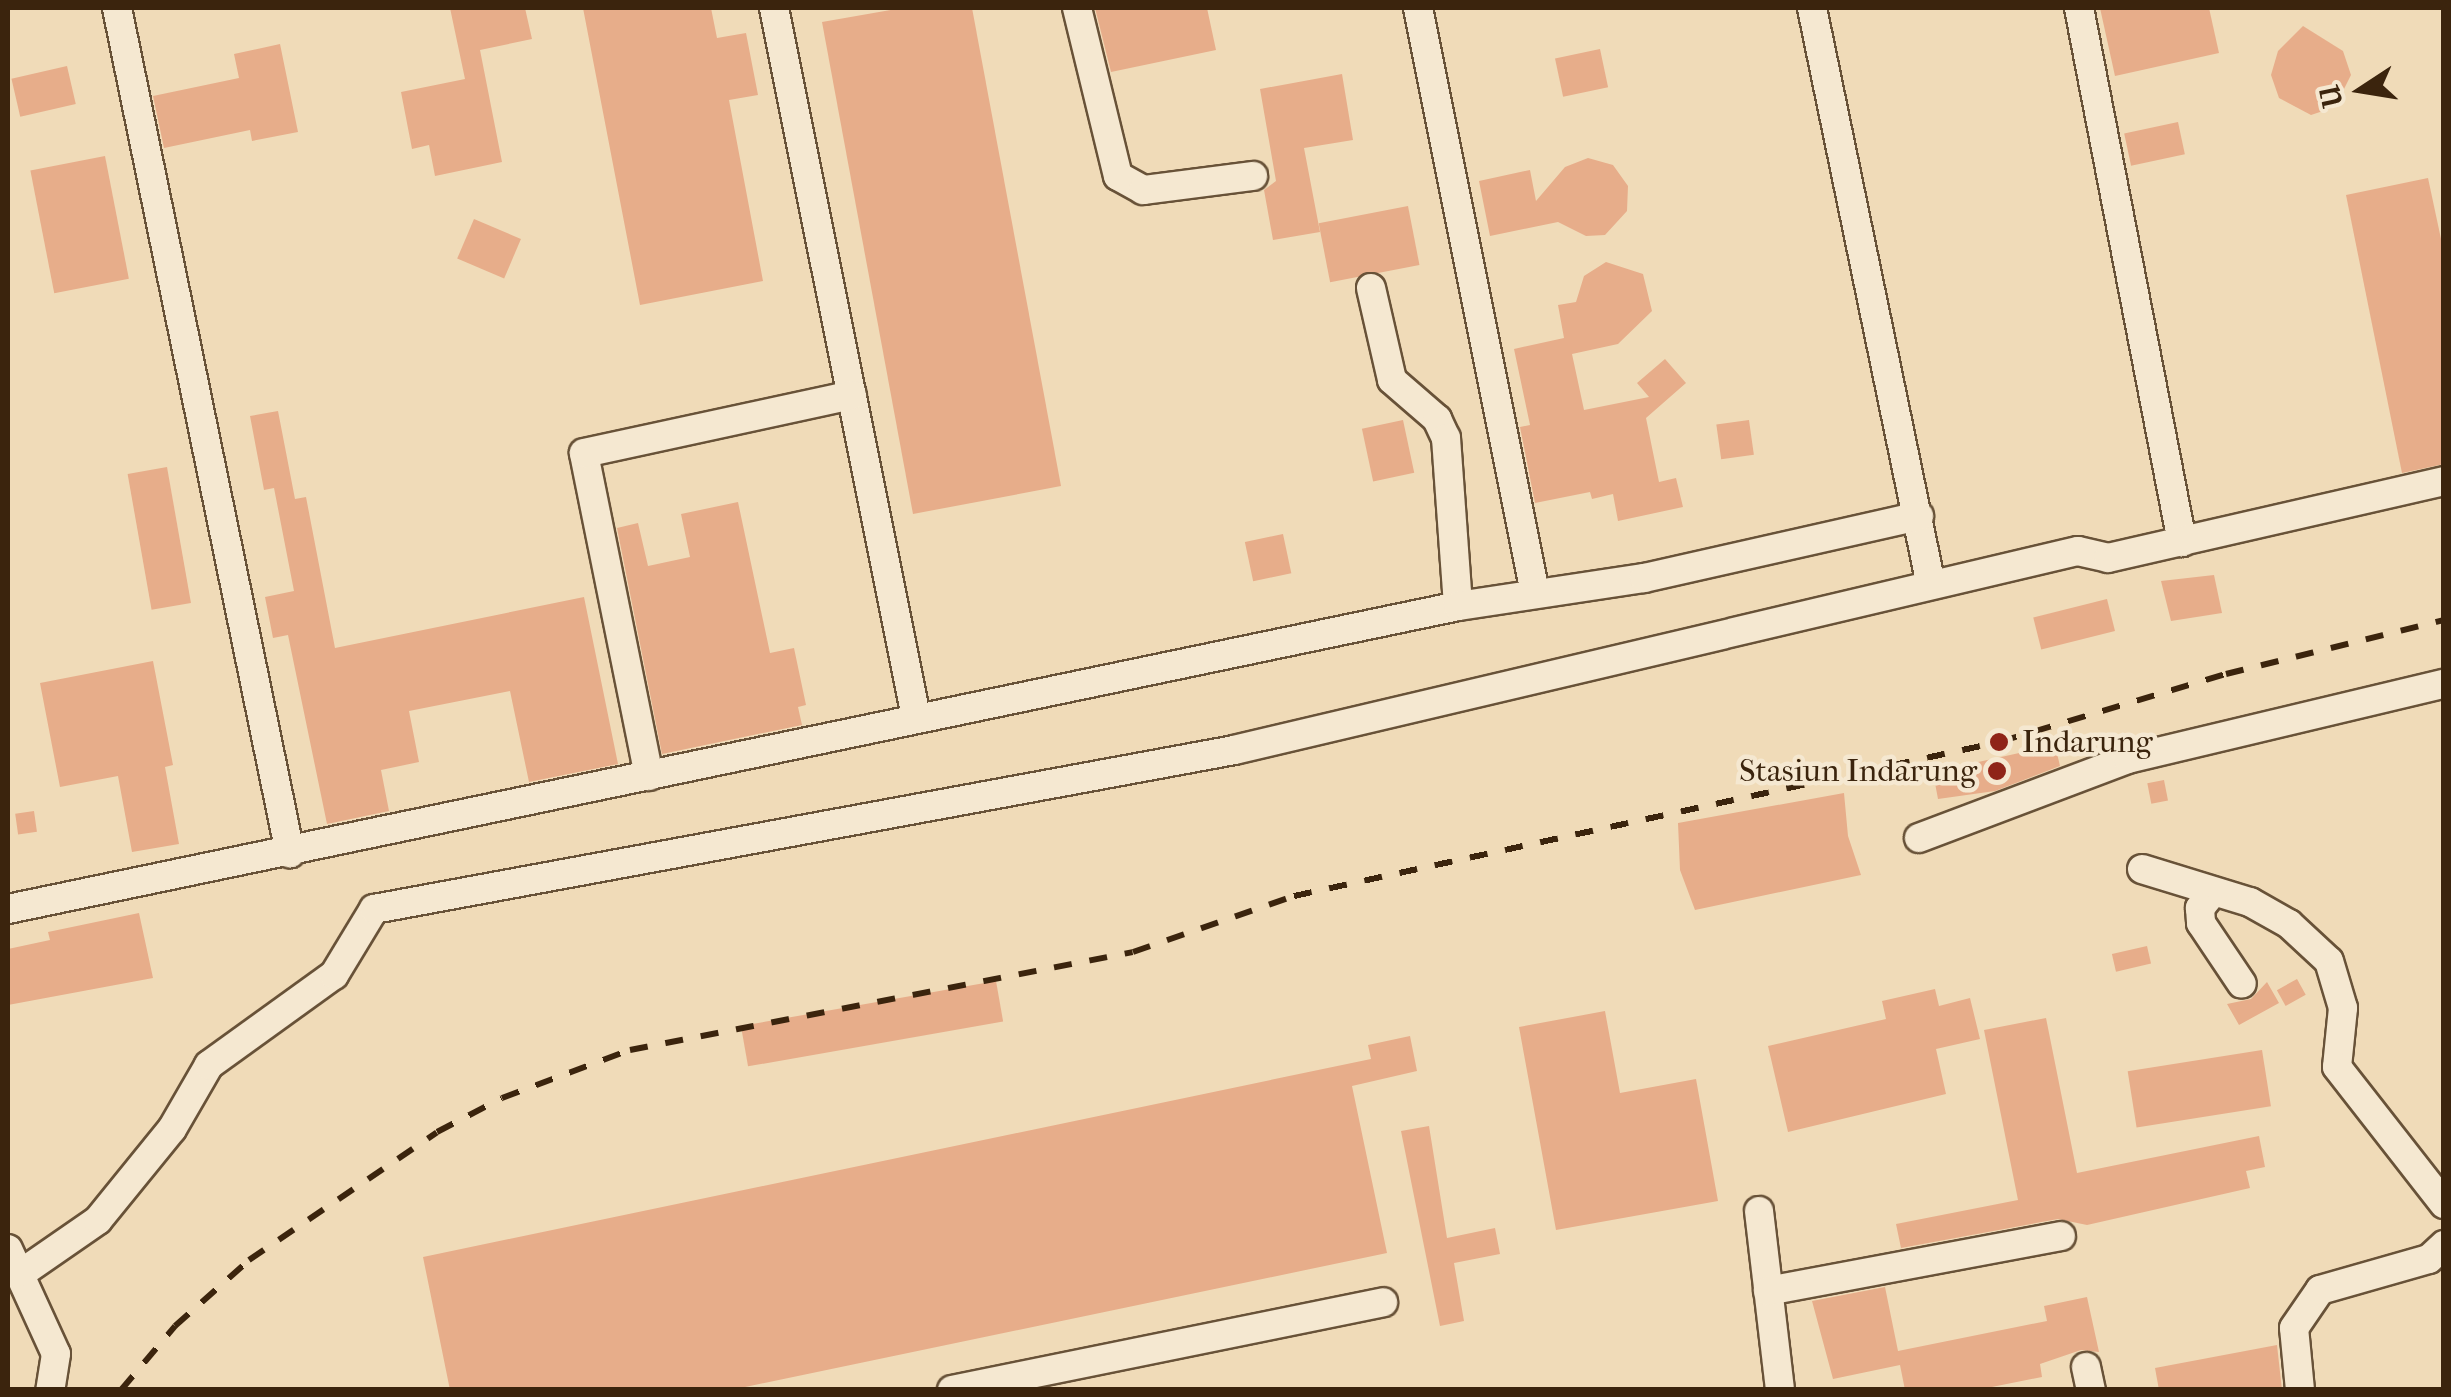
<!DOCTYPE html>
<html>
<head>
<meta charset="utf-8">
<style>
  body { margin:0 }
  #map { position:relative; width:2451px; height:1397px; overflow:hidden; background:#f0dbb8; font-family:"IM FELL French Canon",serif }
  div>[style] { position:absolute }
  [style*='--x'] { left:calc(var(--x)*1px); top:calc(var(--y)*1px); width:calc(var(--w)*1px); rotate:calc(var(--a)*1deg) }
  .building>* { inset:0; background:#e7ad8a; transform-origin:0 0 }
  .roads { filter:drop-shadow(2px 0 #685238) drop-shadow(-2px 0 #685238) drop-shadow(0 2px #685238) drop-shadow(0 -2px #685238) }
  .minor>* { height:28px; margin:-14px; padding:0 14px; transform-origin:14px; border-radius:14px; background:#f5e8d1 }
  .rail>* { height:6px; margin-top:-3px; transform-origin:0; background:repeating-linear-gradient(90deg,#3b240d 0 18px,transparent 0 36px) }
  .dots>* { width:28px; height:28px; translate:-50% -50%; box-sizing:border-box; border:5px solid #f5e8d1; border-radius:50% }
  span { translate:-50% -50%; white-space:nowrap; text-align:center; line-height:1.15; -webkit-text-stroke:9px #f5e8d1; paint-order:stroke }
  .poi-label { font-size:32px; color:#3b240d }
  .left { translate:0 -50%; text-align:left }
  .right { translate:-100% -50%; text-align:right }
  .frame { position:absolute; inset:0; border:10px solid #3b240d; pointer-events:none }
  .north { position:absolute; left:2311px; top:40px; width:100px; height:100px; -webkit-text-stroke:8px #f5e8d1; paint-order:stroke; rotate:258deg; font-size:28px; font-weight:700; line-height:40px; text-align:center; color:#3b240d }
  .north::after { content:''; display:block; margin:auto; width:35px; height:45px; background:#3b240d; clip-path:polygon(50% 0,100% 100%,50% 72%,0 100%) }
</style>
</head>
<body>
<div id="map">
  <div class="building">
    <div style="clip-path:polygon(450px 8px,525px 8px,532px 39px,480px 50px,502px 162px,435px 176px,429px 145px,412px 149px,401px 92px,465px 79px)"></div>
    <div style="clip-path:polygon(583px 8px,711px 8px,717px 38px,746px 33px,758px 95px,729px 100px,763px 281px,640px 305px)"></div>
    <div style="clip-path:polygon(902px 8px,972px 8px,1061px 486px,913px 514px,822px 22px)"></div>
    <div style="clip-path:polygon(1095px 8px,1207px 8px,1216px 50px,1111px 72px)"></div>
    <div style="clip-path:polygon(2100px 8px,2209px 8px,2219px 53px,2115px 76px)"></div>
    <div style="clip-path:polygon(2303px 26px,2343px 51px,2351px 75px,2335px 107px,2311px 115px,2279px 98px,2271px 75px,2278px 51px)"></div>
    <div style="clip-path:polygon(280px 44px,298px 132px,252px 141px,250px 130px,164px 148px,153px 96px,239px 78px,234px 54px)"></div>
    <div style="left:1600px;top:49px;width:39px;height:46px;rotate:78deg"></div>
    <div style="left:67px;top:66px;width:39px;height:57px;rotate:77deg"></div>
    <div style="clip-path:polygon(1342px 74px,1353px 140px,1304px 148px,1320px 232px,1273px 240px,1264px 190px,1276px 181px,1260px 89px)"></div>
    <div style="left:2178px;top:122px;width:33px;height:55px;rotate:78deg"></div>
    <div style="left:105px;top:156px;width:125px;height:76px;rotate:79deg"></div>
    <div style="clip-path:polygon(1588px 158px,1613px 165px,1628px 186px,1627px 211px,1605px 235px,1586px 236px,1558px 222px,1490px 236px,1479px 181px,1530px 170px,1536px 201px,1565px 167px)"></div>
    <div style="clip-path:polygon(2428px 178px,2444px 253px,2444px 464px,2402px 473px,2346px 195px)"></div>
    <div style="left:1408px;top:206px;width:60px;height:91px;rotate:79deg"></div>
    <div style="left:474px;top:219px;width:51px;height:43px;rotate:23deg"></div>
    <div style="clip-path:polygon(1606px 262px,1643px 274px,1652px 311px,1618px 344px,1572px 354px,1584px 410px,1649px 397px,1637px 383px,1665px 359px,1686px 383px,1646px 418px,1659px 482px,1676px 478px,1683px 507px,1618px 521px,1613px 494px,1592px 499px,1590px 492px,1535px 503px,1520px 427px,1530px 425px,1514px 349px,1564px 338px,1558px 305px,1576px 302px,1584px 276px)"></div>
    <div style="clip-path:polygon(278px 411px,295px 499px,306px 497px,335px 648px,584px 597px,618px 764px,529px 782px,510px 691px,409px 711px,419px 762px,381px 770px,389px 811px,327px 824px,288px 635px,273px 638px,265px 597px,294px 591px,274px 488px,264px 490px,250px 416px)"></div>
    <div style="left:1403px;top:420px;width:54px;height:42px;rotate:78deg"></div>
    <div style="left:1749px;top:420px;width:35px;height:33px;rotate:82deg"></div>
    <div style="left:167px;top:467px;width:138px;height:40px;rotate:80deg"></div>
    <div style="clip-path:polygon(738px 502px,770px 653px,794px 648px,806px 705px,798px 707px,802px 725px,662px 754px,617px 528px,638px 523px,648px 566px,690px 557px,681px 514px)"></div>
    <div style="left:1283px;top:534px;width:40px;height:39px;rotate:78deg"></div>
    <div style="clip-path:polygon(2214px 575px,2222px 613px,2171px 621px,2161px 581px)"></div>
    <div style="left:2107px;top:599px;width:33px;height:76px;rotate:76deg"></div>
    <div style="clip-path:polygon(153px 661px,173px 765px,165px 767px,179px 844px,132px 852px,118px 776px,60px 787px,40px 683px)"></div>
    <div style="clip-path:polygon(2055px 745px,2060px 766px,1995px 791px,1938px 799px,1933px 772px)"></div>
    <div style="left:2164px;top:780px;width:21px;height:17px;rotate:79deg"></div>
    <div style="clip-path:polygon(1844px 793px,1848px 836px,1861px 875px,1695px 910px,1680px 870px,1678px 823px)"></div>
    <div style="left:34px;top:811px;width:21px;height:19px;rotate:82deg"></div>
    <div style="clip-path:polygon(139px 913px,153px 978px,8px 1005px,8px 949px,50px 940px,48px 932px)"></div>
    <div style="left:2147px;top:946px;width:18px;height:36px;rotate:77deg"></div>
    <div style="left:2297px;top:979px;width:18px;height:23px;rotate:61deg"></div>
    <div style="left:996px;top:981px;width:41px;height:259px;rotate:80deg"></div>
    <div style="clip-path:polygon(2267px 982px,2279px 1003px,2239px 1025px,2227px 1004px,2251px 999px)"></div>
    <div style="clip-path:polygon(1935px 989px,1939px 1006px,1970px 998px,1980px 1039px,1936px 1049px,1946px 1094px,1788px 1132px,1768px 1046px,1886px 1019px,1882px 1001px)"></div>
    <div style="clip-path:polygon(1605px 1011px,1620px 1093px,1696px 1079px,1718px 1201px,1556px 1230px,1519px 1027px)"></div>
    <div style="clip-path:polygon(2046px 1018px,2077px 1173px,2259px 1136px,2265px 1167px,2246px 1171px,2250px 1188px,2087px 1225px,2058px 1219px,1901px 1248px,1896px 1224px,2018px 1200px,1984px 1030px)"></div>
    <div style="clip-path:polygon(1410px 1036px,1417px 1071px,1352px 1086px,1387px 1253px,731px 1390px,450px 1390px,423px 1257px,1371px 1059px,1368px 1045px)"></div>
    <div style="left:2262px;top:1050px;width:57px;height:136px;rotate:81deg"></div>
    <div style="clip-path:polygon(1429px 1126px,1447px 1238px,1495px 1228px,1500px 1254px,1454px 1263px,1464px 1321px,1440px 1326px,1401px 1131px)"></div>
    <div style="clip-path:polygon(1885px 1287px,1898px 1351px,2047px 1321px,2044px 1306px,2087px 1297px,2099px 1352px,2081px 1350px,2040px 1364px,2042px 1377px,1977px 1390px,1905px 1390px,1900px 1365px,1833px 1379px,1812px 1301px)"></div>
    <div style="clip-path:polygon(2277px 1345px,2282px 1390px,2159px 1390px,2155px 1368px)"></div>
  </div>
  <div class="roads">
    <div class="minor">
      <div style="--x:117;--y:8;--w:863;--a:78.43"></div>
      <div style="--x:774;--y:8;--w:723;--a:78.67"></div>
      <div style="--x:1077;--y:8;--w:173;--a:76.3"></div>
      <div style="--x:1118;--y:176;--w:29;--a:29"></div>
      <div style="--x:1143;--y:190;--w:111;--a:-7.3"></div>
      <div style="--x:1418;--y:8;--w:597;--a:78.69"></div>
      <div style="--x:1812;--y:8;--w:589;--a:78.35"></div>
      <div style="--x:2079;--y:8;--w:544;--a:79.08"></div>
      <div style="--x:1371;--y:288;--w:94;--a:77.1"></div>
      <div style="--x:1392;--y:380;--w:60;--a:40.9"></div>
      <div style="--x:1437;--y:419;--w:21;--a:65"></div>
      <div style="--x:1446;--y:438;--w:168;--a:85.9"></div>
      <div style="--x:649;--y:776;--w:329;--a:-101.4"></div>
      <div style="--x:584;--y:453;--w:274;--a:-12.2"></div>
      <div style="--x:1919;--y:838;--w:223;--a:-20.7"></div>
      <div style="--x:2128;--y:759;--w:325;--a:-13.4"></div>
      <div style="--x:2142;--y:869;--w:113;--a:17"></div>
      <div style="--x:2250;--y:902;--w:45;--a:29.4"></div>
      <div style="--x:2289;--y:924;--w:54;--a:42.8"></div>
      <div style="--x:2329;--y:961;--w:49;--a:73.4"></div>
      <div style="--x:2343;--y:1008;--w:59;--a:95.8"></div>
      <div style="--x:2337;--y:1067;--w:174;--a:52"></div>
      <div style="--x:2213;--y:892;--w:21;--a:129"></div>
      <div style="--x:2200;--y:908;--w:15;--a:86"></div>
      <div style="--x:2201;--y:923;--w:73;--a:56.1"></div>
      <div style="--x:8;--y:909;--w:1481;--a:-11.8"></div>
      <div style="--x:1458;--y:606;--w:188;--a:-8.6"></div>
      <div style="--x:1644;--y:578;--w:282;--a:-12.7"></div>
      <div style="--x:1759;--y:1211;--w:180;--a:83.3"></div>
      <div style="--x:8;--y:1249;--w:115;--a:65.4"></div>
      <div style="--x:56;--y:1354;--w:36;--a:99"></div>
      <div style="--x:23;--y:1272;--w:91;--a:-34.7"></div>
      <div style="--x:98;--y:1220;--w:117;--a:-50.9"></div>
      <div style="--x:172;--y:1129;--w:74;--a:-60"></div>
      <div style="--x:209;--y:1065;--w:154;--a:-35.8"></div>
      <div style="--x:334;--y:975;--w:77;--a:-58.8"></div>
      <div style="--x:374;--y:909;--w:875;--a:-10.47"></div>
      <div style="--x:1234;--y:750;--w:867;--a:-13.27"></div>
      <div style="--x:2078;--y:551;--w:31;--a:13"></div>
      <div style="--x:2108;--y:558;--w:345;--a:-12.9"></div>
      <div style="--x:1768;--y:1291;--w:298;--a:-10.6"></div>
      <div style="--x:2086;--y:1367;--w:24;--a:78"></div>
      <div style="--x:952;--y:1390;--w:440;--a:-11.5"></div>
      <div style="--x:2300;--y:1390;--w:62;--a:-95.5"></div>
      <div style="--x:2294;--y:1328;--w:46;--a:-55.6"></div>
      <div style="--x:2320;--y:1290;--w:113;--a:-15.9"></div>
      <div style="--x:2429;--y:1259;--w:21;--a:-43"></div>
    </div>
  </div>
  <div class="rail">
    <div style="--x:121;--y:1390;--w:84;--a:-49.8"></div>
    <div style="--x:175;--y:1326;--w:99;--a:-41.7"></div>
    <div style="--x:249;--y:1260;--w:227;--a:-34.2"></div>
    <div style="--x:437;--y:1132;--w:73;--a:-27.6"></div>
    <div style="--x:502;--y:1098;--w:137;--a:-20.6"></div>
    <div style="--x:630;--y:1050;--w:512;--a:-11.02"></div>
    <div style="--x:1133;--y:952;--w:170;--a:-19.2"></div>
    <div style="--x:1294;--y:896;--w:722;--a:-12.32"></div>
    <div style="--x:1999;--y:742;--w:237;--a:-16.7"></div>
    <div style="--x:2226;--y:674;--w:225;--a:-13.9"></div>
  </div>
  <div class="dots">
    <div style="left:1999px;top:742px;background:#8f2418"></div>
    <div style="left:1997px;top:771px;background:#8f2418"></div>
  </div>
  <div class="poi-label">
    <span class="left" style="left:2022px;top:742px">Indarung</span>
    <span class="right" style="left:1977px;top:771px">Stasiun Indarung</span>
  </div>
  <div class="frame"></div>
  <div class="north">U</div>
</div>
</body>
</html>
